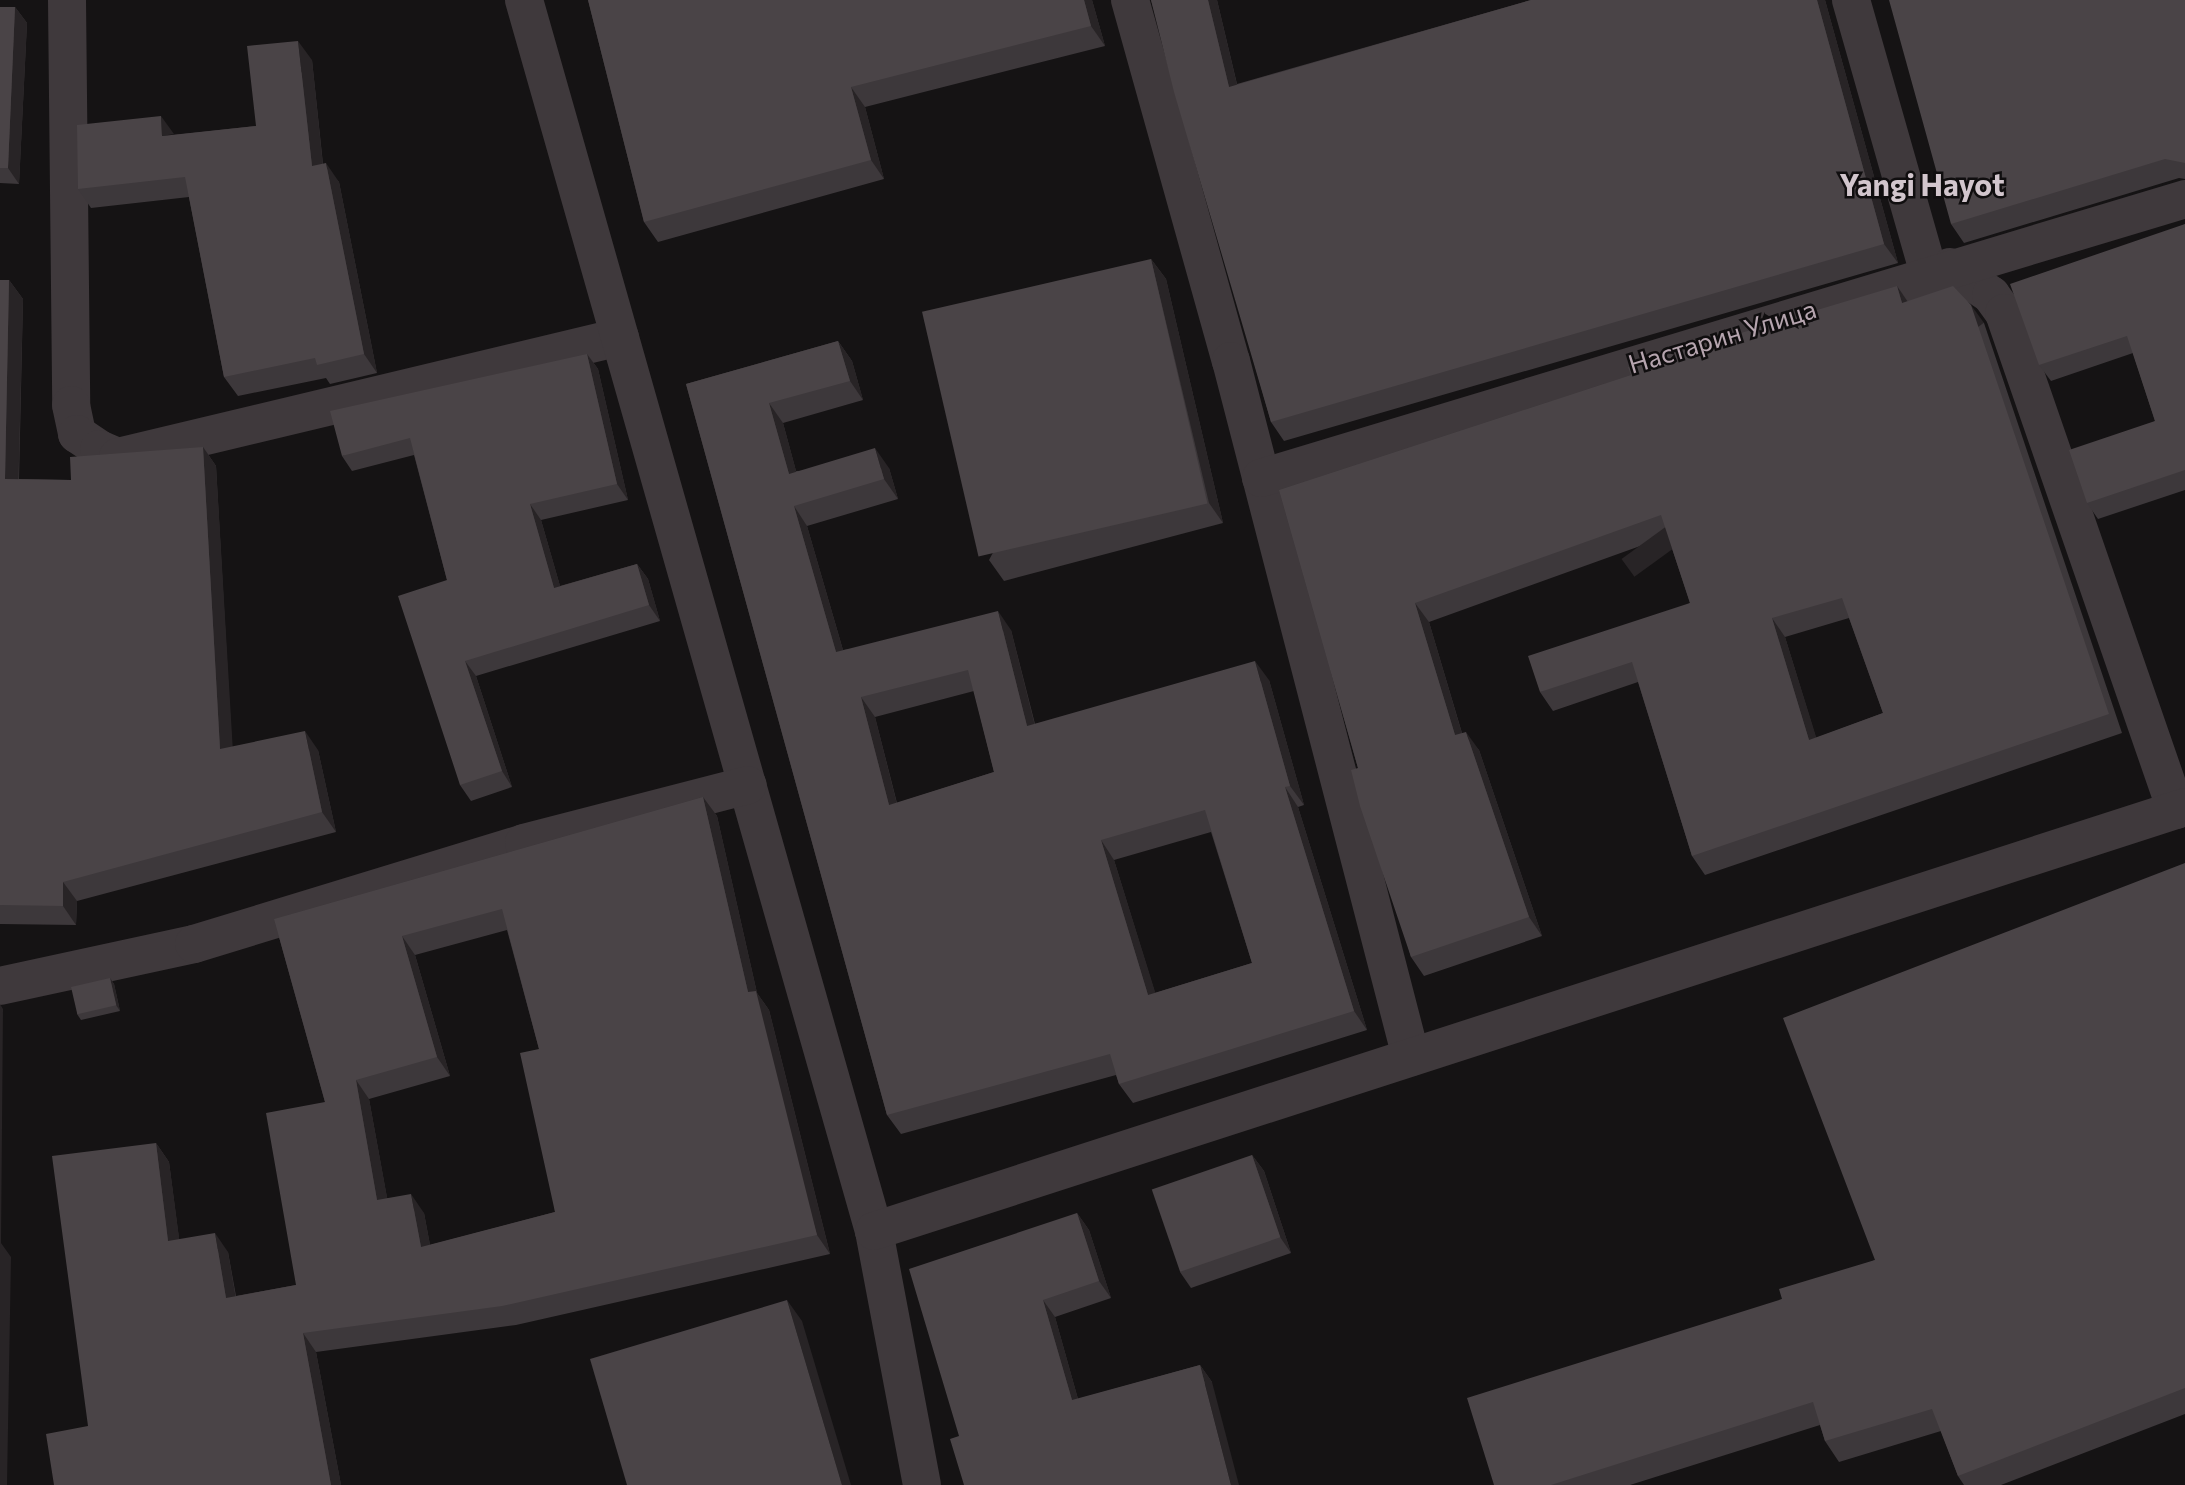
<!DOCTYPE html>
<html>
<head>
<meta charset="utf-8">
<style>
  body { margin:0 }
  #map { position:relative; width:2185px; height:1485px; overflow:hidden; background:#151314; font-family:Commissioner,sans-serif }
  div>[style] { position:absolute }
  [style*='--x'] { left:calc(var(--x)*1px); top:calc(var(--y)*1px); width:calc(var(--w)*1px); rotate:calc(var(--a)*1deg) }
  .street>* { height:38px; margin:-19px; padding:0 19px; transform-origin:19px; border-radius:19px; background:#3f393c }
  .wall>* { inset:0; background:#3d383b }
  .shaded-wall>* { inset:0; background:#282426; transform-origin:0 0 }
  .building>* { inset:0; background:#4a4447; transform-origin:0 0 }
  span { translate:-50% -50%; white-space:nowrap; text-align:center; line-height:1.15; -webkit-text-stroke:5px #100e0f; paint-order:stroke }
  .street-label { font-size:26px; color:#b6a5af }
  .quarter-label { font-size:30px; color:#d2c6cd; font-weight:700 }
</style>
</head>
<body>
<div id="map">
  <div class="street">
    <div style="--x:67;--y:0;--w:405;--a:89.4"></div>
    <div style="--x:71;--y:405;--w:30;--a:78"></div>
    <div style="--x:77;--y:434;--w:27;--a:34"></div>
    <div style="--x:99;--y:449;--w:21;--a:23"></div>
    <div style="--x:118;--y:457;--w:516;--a:-13.44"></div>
    <div style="--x:524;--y:0;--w:1280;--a:74.13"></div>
    <div style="--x:874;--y:1231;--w:258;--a:79.3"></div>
    <div style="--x:1130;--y:0;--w:375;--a:74.4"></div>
    <div style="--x:1231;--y:361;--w:719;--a:75.5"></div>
    <div style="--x:1851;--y:0;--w:284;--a:74.1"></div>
    <div style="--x:1950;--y:267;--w:50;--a:34.3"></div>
    <div style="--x:1991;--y:295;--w:22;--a:54"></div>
    <div style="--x:2004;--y:313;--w:526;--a:70.91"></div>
    <div style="--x:1261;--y:478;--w:965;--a:-16.8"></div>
    <div style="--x:0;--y:986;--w:198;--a:-12.2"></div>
    <div style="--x:194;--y:944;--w:345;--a:-17"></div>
    <div style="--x:524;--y:843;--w:231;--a:-14.5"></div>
    <div style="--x:874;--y:1231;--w:1378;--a:-17.92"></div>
  </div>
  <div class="wall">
    <div style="clip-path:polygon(588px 0,1092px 0,1105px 46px,865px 107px,884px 179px,658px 242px,644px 222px)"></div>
    <div style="clip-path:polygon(1151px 0,1217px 0,1237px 84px,1531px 0,1825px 0,1898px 263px,1284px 441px,1271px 422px)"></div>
    <div style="clip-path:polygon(2185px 0,2185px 179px,2179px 178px,1964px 243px,1951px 224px)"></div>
    <div style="clip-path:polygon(0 7px,15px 7px,27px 23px,19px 184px,0 183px)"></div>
    <div style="clip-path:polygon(312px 60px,323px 164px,339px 182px,377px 373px,330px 384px,326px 378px,238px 396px,224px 377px,189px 197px,91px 208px,78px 189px,174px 135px,256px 126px)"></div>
    <div style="clip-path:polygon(2185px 224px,2185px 490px,2098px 519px,2087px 503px,2155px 421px,2133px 353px,2051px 381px,2039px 365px)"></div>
    <div style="clip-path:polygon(1151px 259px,1166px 279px,1223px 523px,1004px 581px,989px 560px)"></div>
    <div style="clip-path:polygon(0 280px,9px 280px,23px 299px,19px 479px,71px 480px,203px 447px,216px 466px,232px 747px,318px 750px,336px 832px,77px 901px,76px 925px,0 924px)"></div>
    <div style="clip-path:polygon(evenodd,1897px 286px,1907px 301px,1984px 323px,2122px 733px,1705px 875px,1692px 856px,1638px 682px,1553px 711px,1540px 692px,1690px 603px,1668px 536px,1429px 622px,1462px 733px,1479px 750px,1542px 936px,1424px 976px,1411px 957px,1358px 768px,1279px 490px,1631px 375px,1897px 286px,1849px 618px,1883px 713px,1816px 738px,1785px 637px,1849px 618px)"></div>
    <div style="clip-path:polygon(evenodd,838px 341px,852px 361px,863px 400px,783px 423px,796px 471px,889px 468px,898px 499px,807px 526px,843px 650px,1011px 630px,1035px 724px,1269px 680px,1304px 805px,1298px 807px,1367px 1030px,1133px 1103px,1119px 1084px,1116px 1075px,901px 1134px,887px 1115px,686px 384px,838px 341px,974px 691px,994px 772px,897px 803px,875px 717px,974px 691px,838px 341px,1211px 832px,1252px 963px,1155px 993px,1114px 860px,1211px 832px)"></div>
    <div style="clip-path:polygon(587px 354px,598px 369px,628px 500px,541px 520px,560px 586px,637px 564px,648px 579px,660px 621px,476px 676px,512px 787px,471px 801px,460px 785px,447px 580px,414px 455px,352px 471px,342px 456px)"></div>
    <div style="clip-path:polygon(evenodd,703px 797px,717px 816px,757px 993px,769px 1010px,830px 1254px,516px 1325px,316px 1352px,341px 1485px,54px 1485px,88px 1426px,156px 1143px,169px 1162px,179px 1239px,228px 1252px,236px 1296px,296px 1285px,325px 1102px,274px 919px,703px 797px,507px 930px,539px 1049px,555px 1212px,430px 1245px,424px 1213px,387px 1198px,369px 1099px,450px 1076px,415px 955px,507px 930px)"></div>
    <div style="clip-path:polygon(2185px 863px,2185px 1414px,2001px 1485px,1964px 1485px,1958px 1476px,1941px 1431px,1839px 1462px,1825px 1441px,1820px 1425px,1630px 1485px,1494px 1485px,1782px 1299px,1875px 1260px)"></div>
    <div style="clip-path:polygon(110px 978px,114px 984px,120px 1011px,81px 1020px,77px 1014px)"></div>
    <div style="clip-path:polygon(1252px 1155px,1264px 1171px,1291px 1253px,1191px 1288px,1180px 1272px)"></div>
    <div style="clip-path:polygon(1077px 1213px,1089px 1230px,1111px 1298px,1055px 1317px,1078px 1399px,1200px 1365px,1212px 1382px,959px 1436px)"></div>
  </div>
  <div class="shaded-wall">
    <div style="clip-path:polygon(1084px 0,1092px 0,1105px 46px,1091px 26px)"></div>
    <div style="clip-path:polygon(1208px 0,1217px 0,1242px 106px,1229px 87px)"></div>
    <div style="clip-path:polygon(1817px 0,1825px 0,1898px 263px,1884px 244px)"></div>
    <div style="clip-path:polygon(15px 7px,27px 23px,19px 184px,8px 168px)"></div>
    <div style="clip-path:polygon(298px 41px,312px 60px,325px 185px,312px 166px)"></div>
    <div style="clip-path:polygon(851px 87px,865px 107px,884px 179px,871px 160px)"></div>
    <div style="clip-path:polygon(161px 116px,174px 134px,162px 136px)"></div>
    <div style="clip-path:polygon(326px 163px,339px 182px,377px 373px,364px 354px)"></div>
    <div style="clip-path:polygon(1151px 259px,1166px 279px,1223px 523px,1209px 503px)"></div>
    <div style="clip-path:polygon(9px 280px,23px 299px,18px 499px,5px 479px)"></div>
    <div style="clip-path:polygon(1897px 286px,1910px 305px,1902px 303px)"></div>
    <div style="left:1971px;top:305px;width:22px;height:432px;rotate:54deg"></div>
    <div style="clip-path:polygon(838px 341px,852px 361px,863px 400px,850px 381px)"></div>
    <div style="clip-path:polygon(587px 354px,598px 369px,628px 500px,617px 484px)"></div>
    <div style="clip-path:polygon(769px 403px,783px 423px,802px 493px,789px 474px)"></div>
    <div style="clip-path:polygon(203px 447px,216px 466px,234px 769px,220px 749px)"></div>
    <div style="clip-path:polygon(875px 448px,889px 468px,898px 499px,884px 479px)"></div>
    <div style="clip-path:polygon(530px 504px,541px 520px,565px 603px,554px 588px)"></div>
    <div style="clip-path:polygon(794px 506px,807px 526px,849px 671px,836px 652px)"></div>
    <div style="clip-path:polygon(637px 564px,648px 579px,660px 621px,649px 605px)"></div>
    <div style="clip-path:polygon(1415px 603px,1429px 622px,1468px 754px,1455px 735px)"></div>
    <div style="clip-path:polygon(998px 611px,1011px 630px,1040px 746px,1027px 726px)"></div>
    <div style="clip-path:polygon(1772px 618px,1785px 637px,1823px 759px,1809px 740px)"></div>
    <div style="clip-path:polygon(465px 661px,476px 676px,512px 787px,502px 771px)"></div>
    <div style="clip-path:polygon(1255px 661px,1269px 680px,1304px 805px,1290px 786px)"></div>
    <div style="clip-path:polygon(861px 697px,875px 717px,902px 824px,889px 805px)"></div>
    <div style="clip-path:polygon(305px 731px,318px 750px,336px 832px,322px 812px)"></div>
    <div style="clip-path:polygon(1466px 732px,1479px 750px,1542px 936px,1529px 917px)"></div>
    <div style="clip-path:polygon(1285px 787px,1298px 807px,1367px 1030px,1354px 1011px)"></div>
    <div style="clip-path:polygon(703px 797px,717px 816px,757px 993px,769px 1010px,830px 1254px,817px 1235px,748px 992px)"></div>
    <div style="clip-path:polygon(1101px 840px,1114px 860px,1162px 1014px,1148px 995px)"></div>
    <div style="clip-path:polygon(63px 882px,77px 901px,76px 925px,63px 906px)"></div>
    <div style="clip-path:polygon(402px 936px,415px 955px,450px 1076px,437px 1057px)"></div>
    <div style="clip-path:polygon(110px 978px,114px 984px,120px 1011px,116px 1005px)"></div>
    <div style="clip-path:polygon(0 1004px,3px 1009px,1px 1243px,11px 1257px,7px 1485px,0 1485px)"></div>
    <div style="clip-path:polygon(356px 1080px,369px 1099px,391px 1219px,377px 1200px)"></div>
    <div style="clip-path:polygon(156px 1143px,169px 1162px,182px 1260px,168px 1241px)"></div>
    <div style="clip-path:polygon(1252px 1155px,1264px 1171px,1291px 1253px,1280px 1237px)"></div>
    <div style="clip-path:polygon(411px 1194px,424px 1213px,434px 1266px,421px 1247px)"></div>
    <div style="clip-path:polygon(1077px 1213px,1089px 1230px,1111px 1298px,1099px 1281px)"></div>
    <div style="clip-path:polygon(215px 1233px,228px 1252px,239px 1317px,226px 1298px)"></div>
    <div style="clip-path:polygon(787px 1300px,802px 1321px,851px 1485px,842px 1485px)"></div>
    <div style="clip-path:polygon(1043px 1300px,1055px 1317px,1083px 1417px,1072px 1400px)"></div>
    <div style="clip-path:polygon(303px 1333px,316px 1352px,341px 1485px,331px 1485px)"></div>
    <div style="clip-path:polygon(1200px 1365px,1212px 1382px,1239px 1485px,1231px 1485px)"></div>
  </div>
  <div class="building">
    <div style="clip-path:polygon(588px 0,1084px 0,1091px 26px,851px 87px,871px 160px,644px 222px)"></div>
    <div style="clip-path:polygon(1151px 0,1208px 0,1229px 87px,1531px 0,1817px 0,1884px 244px,1271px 422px,1174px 92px)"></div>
    <div style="clip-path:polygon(1889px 0,2185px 0,2185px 163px,2165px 159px,1951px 224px)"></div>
    <div style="clip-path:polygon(0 7px,15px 7px,8px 168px,0 168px)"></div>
    <div style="clip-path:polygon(298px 41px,312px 166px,326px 163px,364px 354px,317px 365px,315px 358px,224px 377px,185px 177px,78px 189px,77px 125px,161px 116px,162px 136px,256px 126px,247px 46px)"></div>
    <div style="clip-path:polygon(2185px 224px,2185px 470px,2087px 503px,2069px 450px,2155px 421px,2127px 336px,2039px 365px,2010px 284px)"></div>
    <div style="left:1151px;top:259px;width:251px;height:235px;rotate:77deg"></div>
    <div style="clip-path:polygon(0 280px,9px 280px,5px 479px,71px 480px,70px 457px,203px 447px,220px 749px,305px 731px,322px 812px,63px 882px,63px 906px,0 905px)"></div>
    <div style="clip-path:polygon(evenodd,1897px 286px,1902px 303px,1953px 286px,1971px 305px,2109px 714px,1692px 856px,1632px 662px,1540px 692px,1528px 656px,1690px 603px,1661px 515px,1415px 603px,1455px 735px,1466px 732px,1529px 917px,1411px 957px,1360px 806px,1351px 770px,1358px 768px,1279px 490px,1631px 375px,1628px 367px,1897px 286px,1842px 598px,1883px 713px,1809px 740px,1772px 618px,1842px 598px)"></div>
    <div style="clip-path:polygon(evenodd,838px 341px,850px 381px,769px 403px,789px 474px,875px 448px,884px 479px,794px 506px,836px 652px,998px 611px,1027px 726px,1255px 661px,1290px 786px,1285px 787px,1354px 1011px,1119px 1084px,1110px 1054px,887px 1115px,686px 384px,838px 341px,968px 670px,994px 772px,889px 805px,861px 697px,968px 670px,838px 341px,1205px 810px,1252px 963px,1148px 995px,1101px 840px,1205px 810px)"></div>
    <div style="clip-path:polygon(587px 354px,617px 484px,530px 504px,554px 588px,637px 564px,649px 605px,465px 661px,502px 771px,460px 785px,398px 596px,447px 580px,410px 438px,342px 456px,330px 411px)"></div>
    <div style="clip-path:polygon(evenodd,703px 797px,748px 992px,756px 991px,817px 1235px,502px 1306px,303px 1333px,331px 1485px,54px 1485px,46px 1434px,88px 1426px,52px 1156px,156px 1143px,168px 1241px,215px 1233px,226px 1298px,296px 1285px,266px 1113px,325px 1102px,274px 919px,703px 797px,502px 909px,539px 1049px,520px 1053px,555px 1212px,421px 1247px,411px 1194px,377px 1200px,356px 1080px,437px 1057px,402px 936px,502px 909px)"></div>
    <div style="clip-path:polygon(2185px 863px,2185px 1388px,1958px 1476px,1932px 1409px,1825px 1441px,1813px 1402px,1551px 1485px,1494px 1485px,1467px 1398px,1782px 1299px,1779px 1289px,1875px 1260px,1783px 1018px)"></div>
    <div style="left:110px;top:978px;width:28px;height:40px;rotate:77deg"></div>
    <div style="left:1252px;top:1155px;width:87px;height:106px;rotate:71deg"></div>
    <div style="clip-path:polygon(1077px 1213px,1099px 1281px,1043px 1300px,1072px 1400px,1200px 1365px,1231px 1485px,964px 1485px,950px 1439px,959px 1436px,909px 1269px)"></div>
    <div style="clip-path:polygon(787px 1300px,842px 1485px,627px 1485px,590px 1359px)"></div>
  </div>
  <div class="street-label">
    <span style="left:1722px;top:336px;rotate:-17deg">Настарин Улица</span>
  </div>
  <div class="quarter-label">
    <span style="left:1922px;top:184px">Yangi Hayot</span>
  </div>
</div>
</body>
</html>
